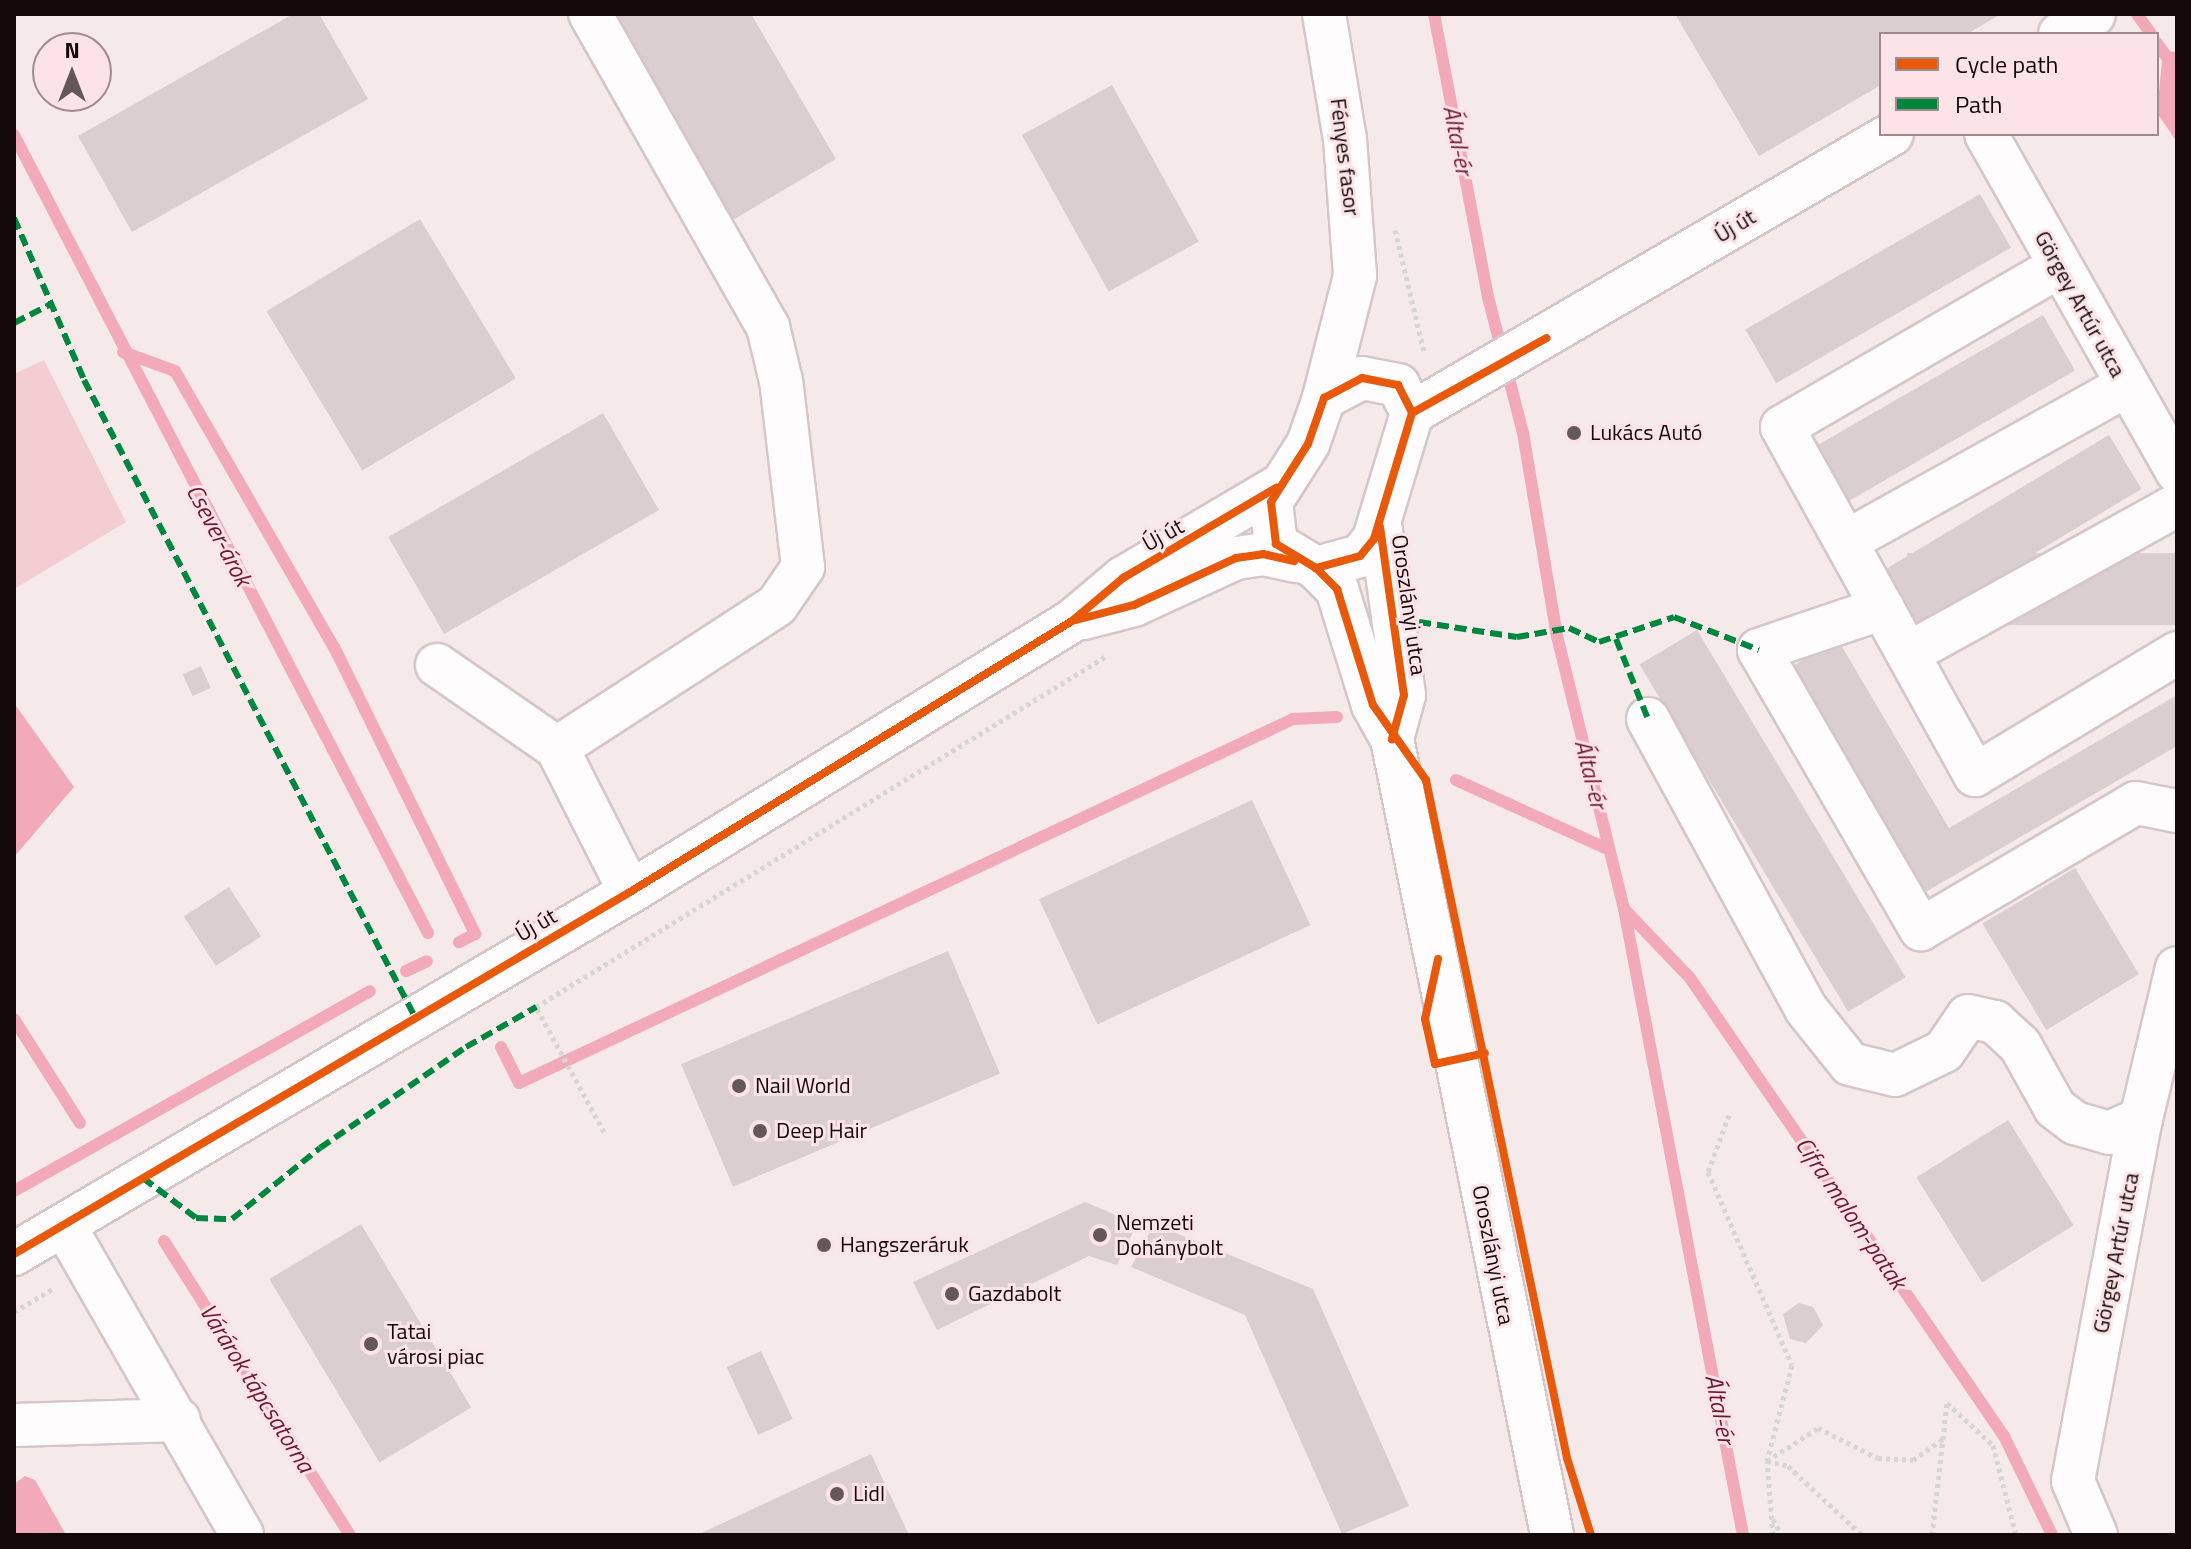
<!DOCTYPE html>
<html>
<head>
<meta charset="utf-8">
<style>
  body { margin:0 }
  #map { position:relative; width:2191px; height:1549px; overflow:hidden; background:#f5e9ea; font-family:"Titillium Web",sans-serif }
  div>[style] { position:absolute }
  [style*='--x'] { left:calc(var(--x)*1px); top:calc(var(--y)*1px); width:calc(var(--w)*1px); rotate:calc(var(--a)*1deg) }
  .green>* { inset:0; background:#f4cdd3 }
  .water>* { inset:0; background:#f2a9b8 }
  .stream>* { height:12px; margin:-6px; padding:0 6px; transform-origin:6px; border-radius:6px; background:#f2a9b8 }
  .building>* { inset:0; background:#dbced0; transform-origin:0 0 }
  .path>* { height:5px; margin-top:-2.5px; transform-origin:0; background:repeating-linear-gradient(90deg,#d8d5d5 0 4px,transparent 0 8px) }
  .roads { filter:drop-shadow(2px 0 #d4c6c9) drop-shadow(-2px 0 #d4c6c9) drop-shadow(0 2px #d4c6c9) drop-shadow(0 -2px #d4c6c9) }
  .minor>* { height:42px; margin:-21px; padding:0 21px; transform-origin:21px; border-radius:21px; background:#fefcfc }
  .quiet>* { height:6px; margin-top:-3px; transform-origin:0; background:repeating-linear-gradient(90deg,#00873e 0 12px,transparent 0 18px) }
  .cycleway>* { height:8px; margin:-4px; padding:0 4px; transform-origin:4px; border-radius:4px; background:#e8590c }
  .dots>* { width:22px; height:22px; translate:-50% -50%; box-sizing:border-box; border:4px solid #fbe3e7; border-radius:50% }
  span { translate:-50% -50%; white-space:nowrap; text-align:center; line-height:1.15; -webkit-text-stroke:6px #fbe3e7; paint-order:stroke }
  .street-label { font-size:22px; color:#14080a }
  .poi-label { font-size:22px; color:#14080a }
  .left { translate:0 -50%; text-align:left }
  .water-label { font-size:24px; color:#6f1833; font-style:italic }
  .frame { position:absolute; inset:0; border:16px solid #14080a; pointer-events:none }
  .legend { position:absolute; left:1879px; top:32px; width:280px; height:104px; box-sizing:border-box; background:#fbe3e7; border:2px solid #9f8b8f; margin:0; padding:10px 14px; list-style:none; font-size:24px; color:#14080a }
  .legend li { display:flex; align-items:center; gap:16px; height:40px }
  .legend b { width:40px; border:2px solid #9f8b8f }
  .north { position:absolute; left:32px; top:32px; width:80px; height:80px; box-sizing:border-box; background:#fbe3e7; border:2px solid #9f8b8f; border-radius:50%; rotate:0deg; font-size:22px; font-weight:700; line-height:32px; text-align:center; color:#14080a }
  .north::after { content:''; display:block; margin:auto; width:28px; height:36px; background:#635758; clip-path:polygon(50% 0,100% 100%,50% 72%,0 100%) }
</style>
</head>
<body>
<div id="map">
  <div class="green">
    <div style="clip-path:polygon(44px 360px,126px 522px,14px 589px,14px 374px)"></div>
  </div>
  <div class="water">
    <div style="clip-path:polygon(2163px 51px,2177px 52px,2177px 142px,2157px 113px)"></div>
    <div style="clip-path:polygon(14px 703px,74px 787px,14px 857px)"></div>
    <div style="clip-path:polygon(25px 1476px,35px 1480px,66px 1535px,14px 1535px,14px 1484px)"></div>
  </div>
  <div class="stream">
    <div style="--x:1434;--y:14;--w:288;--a:79.2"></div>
    <div style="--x:1488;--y:297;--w:140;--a:75.6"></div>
    <div style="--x:1523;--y:433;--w:206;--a:80.5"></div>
    <div style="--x:1557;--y:636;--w:281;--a:76.2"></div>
    <div style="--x:1624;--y:909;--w:637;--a:79.24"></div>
    <div style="--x:2137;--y:14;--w:24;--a:55"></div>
    <div style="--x:2157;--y:43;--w:35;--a:55"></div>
    <div style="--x:14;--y:135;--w:899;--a:62.58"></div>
    <div style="--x:123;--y:352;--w:55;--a:20.1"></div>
    <div style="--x:175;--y:371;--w:319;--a:60.1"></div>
    <div style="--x:334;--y:647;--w:320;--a:63.8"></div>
    <div style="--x:475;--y:934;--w:18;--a:153"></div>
    <div style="--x:1456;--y:780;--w:164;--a:24.5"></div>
    <div style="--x:1624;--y:909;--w:95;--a:46.3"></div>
    <div style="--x:1690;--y:978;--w:555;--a:55.57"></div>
    <div style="--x:2004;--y:1436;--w:110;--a:64.1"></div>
    <div style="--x:406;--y:971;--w:23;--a:-25"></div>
    <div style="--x:14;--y:1019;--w:123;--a:57.6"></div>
    <div style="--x:501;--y:1047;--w:40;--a:63.4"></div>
    <div style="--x:519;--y:1083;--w:855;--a:-25.19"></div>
    <div style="--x:1293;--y:719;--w:44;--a:-2.6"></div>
    <div style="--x:14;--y:1191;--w:408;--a:-29.3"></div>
    <div style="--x:164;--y:1241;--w:348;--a:57.7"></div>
  </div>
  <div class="building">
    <div style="clip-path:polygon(293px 14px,319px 14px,368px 99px,132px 232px,78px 136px)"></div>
    <div style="clip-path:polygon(609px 14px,751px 14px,836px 159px,731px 221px)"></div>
    <div style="clip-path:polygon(1675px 14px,2001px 14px,1967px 34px,1881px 34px,1881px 85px,1759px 156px)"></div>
    <div style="left:1112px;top:85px;width:179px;height:103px;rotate:61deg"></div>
    <div style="left:1980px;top:194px;width:62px;height:271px;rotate:60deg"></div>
    <div style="left:420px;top:219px;width:186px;height:179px;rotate:59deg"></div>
    <div style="left:2043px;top:315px;width:64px;height:271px;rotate:60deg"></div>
    <div style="left:603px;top:413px;width:112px;height:248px;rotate:60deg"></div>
    <div style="left:2109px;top:435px;width:63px;height:271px;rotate:59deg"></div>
    <div style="left:2177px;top:553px;width:72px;height:270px;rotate:90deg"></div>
    <div style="left:1697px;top:630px;width:405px;height:67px;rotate:59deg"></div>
    <div style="clip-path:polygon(1838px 640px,1949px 828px,2177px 695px,2177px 746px,1917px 897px,1784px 671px)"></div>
    <div style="left:201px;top:666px;width:24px;height:20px;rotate:66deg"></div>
    <div style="left:1252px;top:800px;width:138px;height:235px;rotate:65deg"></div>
    <div style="left:2075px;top:868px;width:124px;height:108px;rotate:59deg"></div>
    <div style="left:229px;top:887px;width:59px;height:54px;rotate:57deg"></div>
    <div style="left:948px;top:951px;width:133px;height:290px;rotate:67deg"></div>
    <div style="left:2008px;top:1120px;width:124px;height:108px;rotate:58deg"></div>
    <div style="clip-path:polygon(1085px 1202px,1137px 1224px,1117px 1265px,1089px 1256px,937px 1330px,913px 1282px)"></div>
    <div style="left:361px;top:1224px;width:214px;height:107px;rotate:59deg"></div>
    <div style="clip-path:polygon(1154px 1224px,1313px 1289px,1409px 1506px,1342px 1534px,1245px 1315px,1131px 1267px)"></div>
    <div style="clip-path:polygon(1799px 1303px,1813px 1307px,1823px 1325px,1806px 1343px,1790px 1339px,1783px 1314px)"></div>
    <div style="left:761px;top:1351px;width:75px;height:38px;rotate:65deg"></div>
    <div style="clip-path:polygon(871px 1454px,909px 1535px,697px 1535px)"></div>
  </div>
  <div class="path">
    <div style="--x:1395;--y:230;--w:125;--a:76.6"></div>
    <div style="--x:1729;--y:1115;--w:61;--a:110.2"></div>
    <div style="--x:1708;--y:1172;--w:210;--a:66.5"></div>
    <div style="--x:1792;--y:1365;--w:99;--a:104.6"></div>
    <div style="--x:1767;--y:1461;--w:22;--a:13"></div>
    <div style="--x:1788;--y:1466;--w:101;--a:43"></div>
    <div style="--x:604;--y:1132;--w:142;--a:-118.5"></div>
    <div style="--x:536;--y:1007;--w:668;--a:-31.6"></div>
    <div style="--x:14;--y:1312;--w:47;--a:-31"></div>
    <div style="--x:1773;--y:1519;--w:18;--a:61"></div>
    <div style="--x:1773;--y:1535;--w:74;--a:-94.6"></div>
    <div style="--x:1767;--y:1461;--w:61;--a:-32.9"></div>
    <div style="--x:1818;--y:1428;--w:67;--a:26.6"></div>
    <div style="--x:1878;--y:1458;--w:35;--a:3"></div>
    <div style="--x:1913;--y:1460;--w:37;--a:-35"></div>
    <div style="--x:1932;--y:1535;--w:133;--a:-83.5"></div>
    <div style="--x:1947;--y:1403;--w:62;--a:42.4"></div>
    <div style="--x:1993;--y:1445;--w:93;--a:75.7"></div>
  </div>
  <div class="roads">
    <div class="minor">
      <div style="--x:1324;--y:14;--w:127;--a:80.5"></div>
      <div style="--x:1345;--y:139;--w:137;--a:85.8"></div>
      <div style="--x:1355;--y:276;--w:126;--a:104.3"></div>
      <div style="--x:2060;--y:34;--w:39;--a:-30"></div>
      <div style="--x:1986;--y:134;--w:388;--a:60.5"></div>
      <div style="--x:2058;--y:267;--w:319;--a:149.9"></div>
      <div style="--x:1782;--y:427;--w:398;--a:61"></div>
      <div style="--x:1975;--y:775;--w:236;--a:-31.1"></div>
      <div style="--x:1362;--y:378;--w:37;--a:11"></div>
      <div style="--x:1398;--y:385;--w:31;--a:63"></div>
      <div style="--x:1412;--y:413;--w:132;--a:106.8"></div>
      <div style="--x:1374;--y:539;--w:22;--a:129"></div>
      <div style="--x:1360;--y:556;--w:46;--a:164.7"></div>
      <div style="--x:1316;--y:568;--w:47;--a:-149"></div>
      <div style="--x:1276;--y:544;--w:42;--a:-96.8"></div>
      <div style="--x:1271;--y:502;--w:69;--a:-57.5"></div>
      <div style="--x:1308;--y:444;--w:49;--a:-70.8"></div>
      <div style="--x:1324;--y:398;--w:43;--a:-27.8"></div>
      <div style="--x:1412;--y:413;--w:555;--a:-30.17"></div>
      <div style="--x:1380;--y:524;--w:173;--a:82"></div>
      <div style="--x:1404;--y:695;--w:46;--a:105.3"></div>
      <div style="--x:1849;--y:540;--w:317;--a:-29.1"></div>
      <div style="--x:1316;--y:568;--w:30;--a:45"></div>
      <div style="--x:1337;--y:589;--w:121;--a:72.8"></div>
      <div style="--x:1373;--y:705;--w:39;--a:61"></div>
      <div style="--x:1392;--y:739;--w:812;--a:78.63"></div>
      <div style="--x:1883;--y:608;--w:131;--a:161.3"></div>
      <div style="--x:1759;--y:650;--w:323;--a:59.9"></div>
      <div style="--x:1921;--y:929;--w:249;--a:-30.4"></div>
      <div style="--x:2136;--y:803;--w:42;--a:11"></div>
      <div style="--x:1084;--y:618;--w:52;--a:-14.6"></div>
      <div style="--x:1134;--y:605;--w:112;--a:-24.7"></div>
      <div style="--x:1236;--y:558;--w:27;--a:-8"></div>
      <div style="--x:1263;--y:554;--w:35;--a:12"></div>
      <div style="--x:1911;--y:652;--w:304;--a:-28.9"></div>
      <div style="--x:437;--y:665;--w:146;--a:34.7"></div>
      <div style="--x:557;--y:748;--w:161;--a:63.1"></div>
      <div style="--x:1648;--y:719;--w:330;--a:61.4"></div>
      <div style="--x:1806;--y:1009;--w:70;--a:51.3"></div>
      <div style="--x:1850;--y:1064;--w:46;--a:13.7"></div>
      <div style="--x:1895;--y:1075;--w:55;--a:-26.1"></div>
      <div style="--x:1944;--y:1051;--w:42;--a:-55.6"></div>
      <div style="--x:1968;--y:1016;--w:28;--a:13"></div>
      <div style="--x:1995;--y:1022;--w:34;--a:43"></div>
      <div style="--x:2020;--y:1045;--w:72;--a:60.9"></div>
      <div style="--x:2055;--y:1108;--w:25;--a:37"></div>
      <div style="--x:2075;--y:1123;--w:35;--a:16"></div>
      <div style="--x:2109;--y:1133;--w:35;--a:-24"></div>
      <div style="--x:557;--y:748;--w:262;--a:-33"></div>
      <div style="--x:777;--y:605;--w:46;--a:-55.6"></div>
      <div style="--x:803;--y:567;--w:187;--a:-96.7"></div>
      <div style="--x:781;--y:381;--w:56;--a:-103.5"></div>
      <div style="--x:768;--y:327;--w:360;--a:-119.6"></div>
      <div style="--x:64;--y:1225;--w:357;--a:60.1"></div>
      <div style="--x:14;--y:1254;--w:714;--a:-30.44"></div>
      <div style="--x:630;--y:892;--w:518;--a:-31.51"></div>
      <div style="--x:1072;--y:621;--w:67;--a:-40.1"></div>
      <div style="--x:1123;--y:578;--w:178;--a:-30.5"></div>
      <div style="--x:14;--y:1425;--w:165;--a:-1.7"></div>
      <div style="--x:2096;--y:1535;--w:59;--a:-113.1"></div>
      <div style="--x:2073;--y:1481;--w:368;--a:-79.4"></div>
      <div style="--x:2141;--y:1119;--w:155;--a:-76.6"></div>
    </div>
  </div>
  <div class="quiet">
    <div style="--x:14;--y:218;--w:176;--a:66.6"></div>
    <div style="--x:84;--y:380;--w:716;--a:62.54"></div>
    <div style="--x:14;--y:323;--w:42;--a:-27.2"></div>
    <div style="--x:1419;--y:622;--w:99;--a:8.7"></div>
    <div style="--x:1517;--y:637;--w:53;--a:-9.8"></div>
    <div style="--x:1569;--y:628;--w:33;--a:25"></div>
    <div style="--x:1599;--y:642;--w:79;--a:-18.4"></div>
    <div style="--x:1674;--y:617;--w:91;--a:21.2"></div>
    <div style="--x:1616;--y:639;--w:86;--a:68.2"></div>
    <div style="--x:143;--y:1178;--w:66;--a:37"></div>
    <div style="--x:196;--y:1218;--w:36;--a:2"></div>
    <div style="--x:232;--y:1219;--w:113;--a:-38.9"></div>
    <div style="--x:320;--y:1148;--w:178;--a:-34.7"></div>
    <div style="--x:466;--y:1047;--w:81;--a:-29.7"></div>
  </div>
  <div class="cycleway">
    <div style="--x:1362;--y:378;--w:37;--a:11"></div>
    <div style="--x:1398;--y:385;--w:31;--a:63"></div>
    <div style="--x:1412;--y:413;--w:132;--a:106.8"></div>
    <div style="--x:1374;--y:539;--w:22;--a:129"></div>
    <div style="--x:1360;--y:556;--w:46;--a:164.7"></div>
    <div style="--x:1316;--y:568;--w:47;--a:-149"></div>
    <div style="--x:1276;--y:544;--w:42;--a:-96.8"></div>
    <div style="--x:1271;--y:502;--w:69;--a:-57.5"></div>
    <div style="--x:1308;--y:444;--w:49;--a:-70.8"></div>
    <div style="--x:1324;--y:398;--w:43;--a:-27.8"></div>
    <div style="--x:1412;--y:413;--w:154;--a:-29.1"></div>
    <div style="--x:1380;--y:527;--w:170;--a:81.9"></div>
    <div style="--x:1404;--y:695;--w:46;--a:105.3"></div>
    <div style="--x:1316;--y:568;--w:30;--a:45"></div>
    <div style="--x:1337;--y:589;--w:121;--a:72.8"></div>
    <div style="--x:1373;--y:705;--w:92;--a:54.8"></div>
    <div style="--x:1426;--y:780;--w:693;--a:78.25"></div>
    <div style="--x:1567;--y:1458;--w:81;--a:72.7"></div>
    <div style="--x:1076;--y:620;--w:60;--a:-14.5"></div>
    <div style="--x:1134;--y:605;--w:112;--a:-24.7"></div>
    <div style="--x:1236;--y:558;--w:27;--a:-8"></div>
    <div style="--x:1263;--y:554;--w:32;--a:13"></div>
    <div style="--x:1438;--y:959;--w:61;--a:102.2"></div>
    <div style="--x:1425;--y:1019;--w:46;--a:77.5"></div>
    <div style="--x:1435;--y:1064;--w:51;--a:-12.4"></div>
    <div style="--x:14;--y:1254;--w:714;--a:-30.44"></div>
    <div style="--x:630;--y:892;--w:518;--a:-31.51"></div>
    <div style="--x:1072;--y:621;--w:67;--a:-40.1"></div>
    <div style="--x:1123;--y:578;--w:178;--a:-30.5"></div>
  </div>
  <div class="dots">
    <div style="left:1574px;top:433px;background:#635758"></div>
    <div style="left:739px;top:1086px;background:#635758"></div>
    <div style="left:760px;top:1131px;background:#635758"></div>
    <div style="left:1100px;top:1235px;background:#635758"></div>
    <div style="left:824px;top:1245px;background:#635758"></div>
    <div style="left:952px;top:1294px;background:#635758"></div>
    <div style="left:371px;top:1344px;background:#635758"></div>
    <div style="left:837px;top:1494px;background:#635758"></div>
  </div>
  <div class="street-label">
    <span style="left:1345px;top:157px;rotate:83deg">Fényes fasor</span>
    <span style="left:1735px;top:226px;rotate:-31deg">Új út</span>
    <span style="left:2080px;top:304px;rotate:61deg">Görgey Artúr utca</span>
    <span style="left:1163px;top:535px;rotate:-29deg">Új út</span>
    <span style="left:1409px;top:605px;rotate:82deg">Oroszlányi utca</span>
    <span style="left:536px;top:925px;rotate:-30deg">Új út</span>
    <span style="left:2116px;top:1253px;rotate:-79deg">Görgey Artúr utca</span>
    <span style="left:1493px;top:1255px;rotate:79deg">Oroszlányi utca</span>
  </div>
  <div class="poi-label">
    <span class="left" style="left:1590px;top:433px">Lukács Autó</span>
    <span class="left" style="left:755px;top:1086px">Nail World</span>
    <span class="left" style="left:776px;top:1131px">Deep Hair</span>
    <span class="left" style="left:1116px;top:1235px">Nemzeti<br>Dohánybolt</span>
    <span class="left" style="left:840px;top:1245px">Hangszeráruk</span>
    <span class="left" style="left:968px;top:1294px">Gazdabolt</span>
    <span class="left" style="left:387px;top:1344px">Tatai<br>városi piac</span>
    <span class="left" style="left:853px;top:1494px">Lidl</span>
  </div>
  <div class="water-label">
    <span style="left:1458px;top:140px;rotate:79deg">Által-ér</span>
    <span style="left:219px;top:535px;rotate:62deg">Csever-árok</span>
    <span style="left:1591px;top:774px;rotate:76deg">Által-ér</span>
    <span style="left:1851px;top:1213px;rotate:56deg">Cifra malom-patak</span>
    <span style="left:257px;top:1388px;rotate:58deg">Várárok tápcsatorna</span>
    <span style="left:1720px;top:1409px;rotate:79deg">Által-ér</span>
  </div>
  <div class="frame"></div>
  <ul class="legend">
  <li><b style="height:10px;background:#e8590c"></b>Cycle path</li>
  <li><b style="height:10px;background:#00873e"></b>Path</li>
  </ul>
  <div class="north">N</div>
</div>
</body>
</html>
